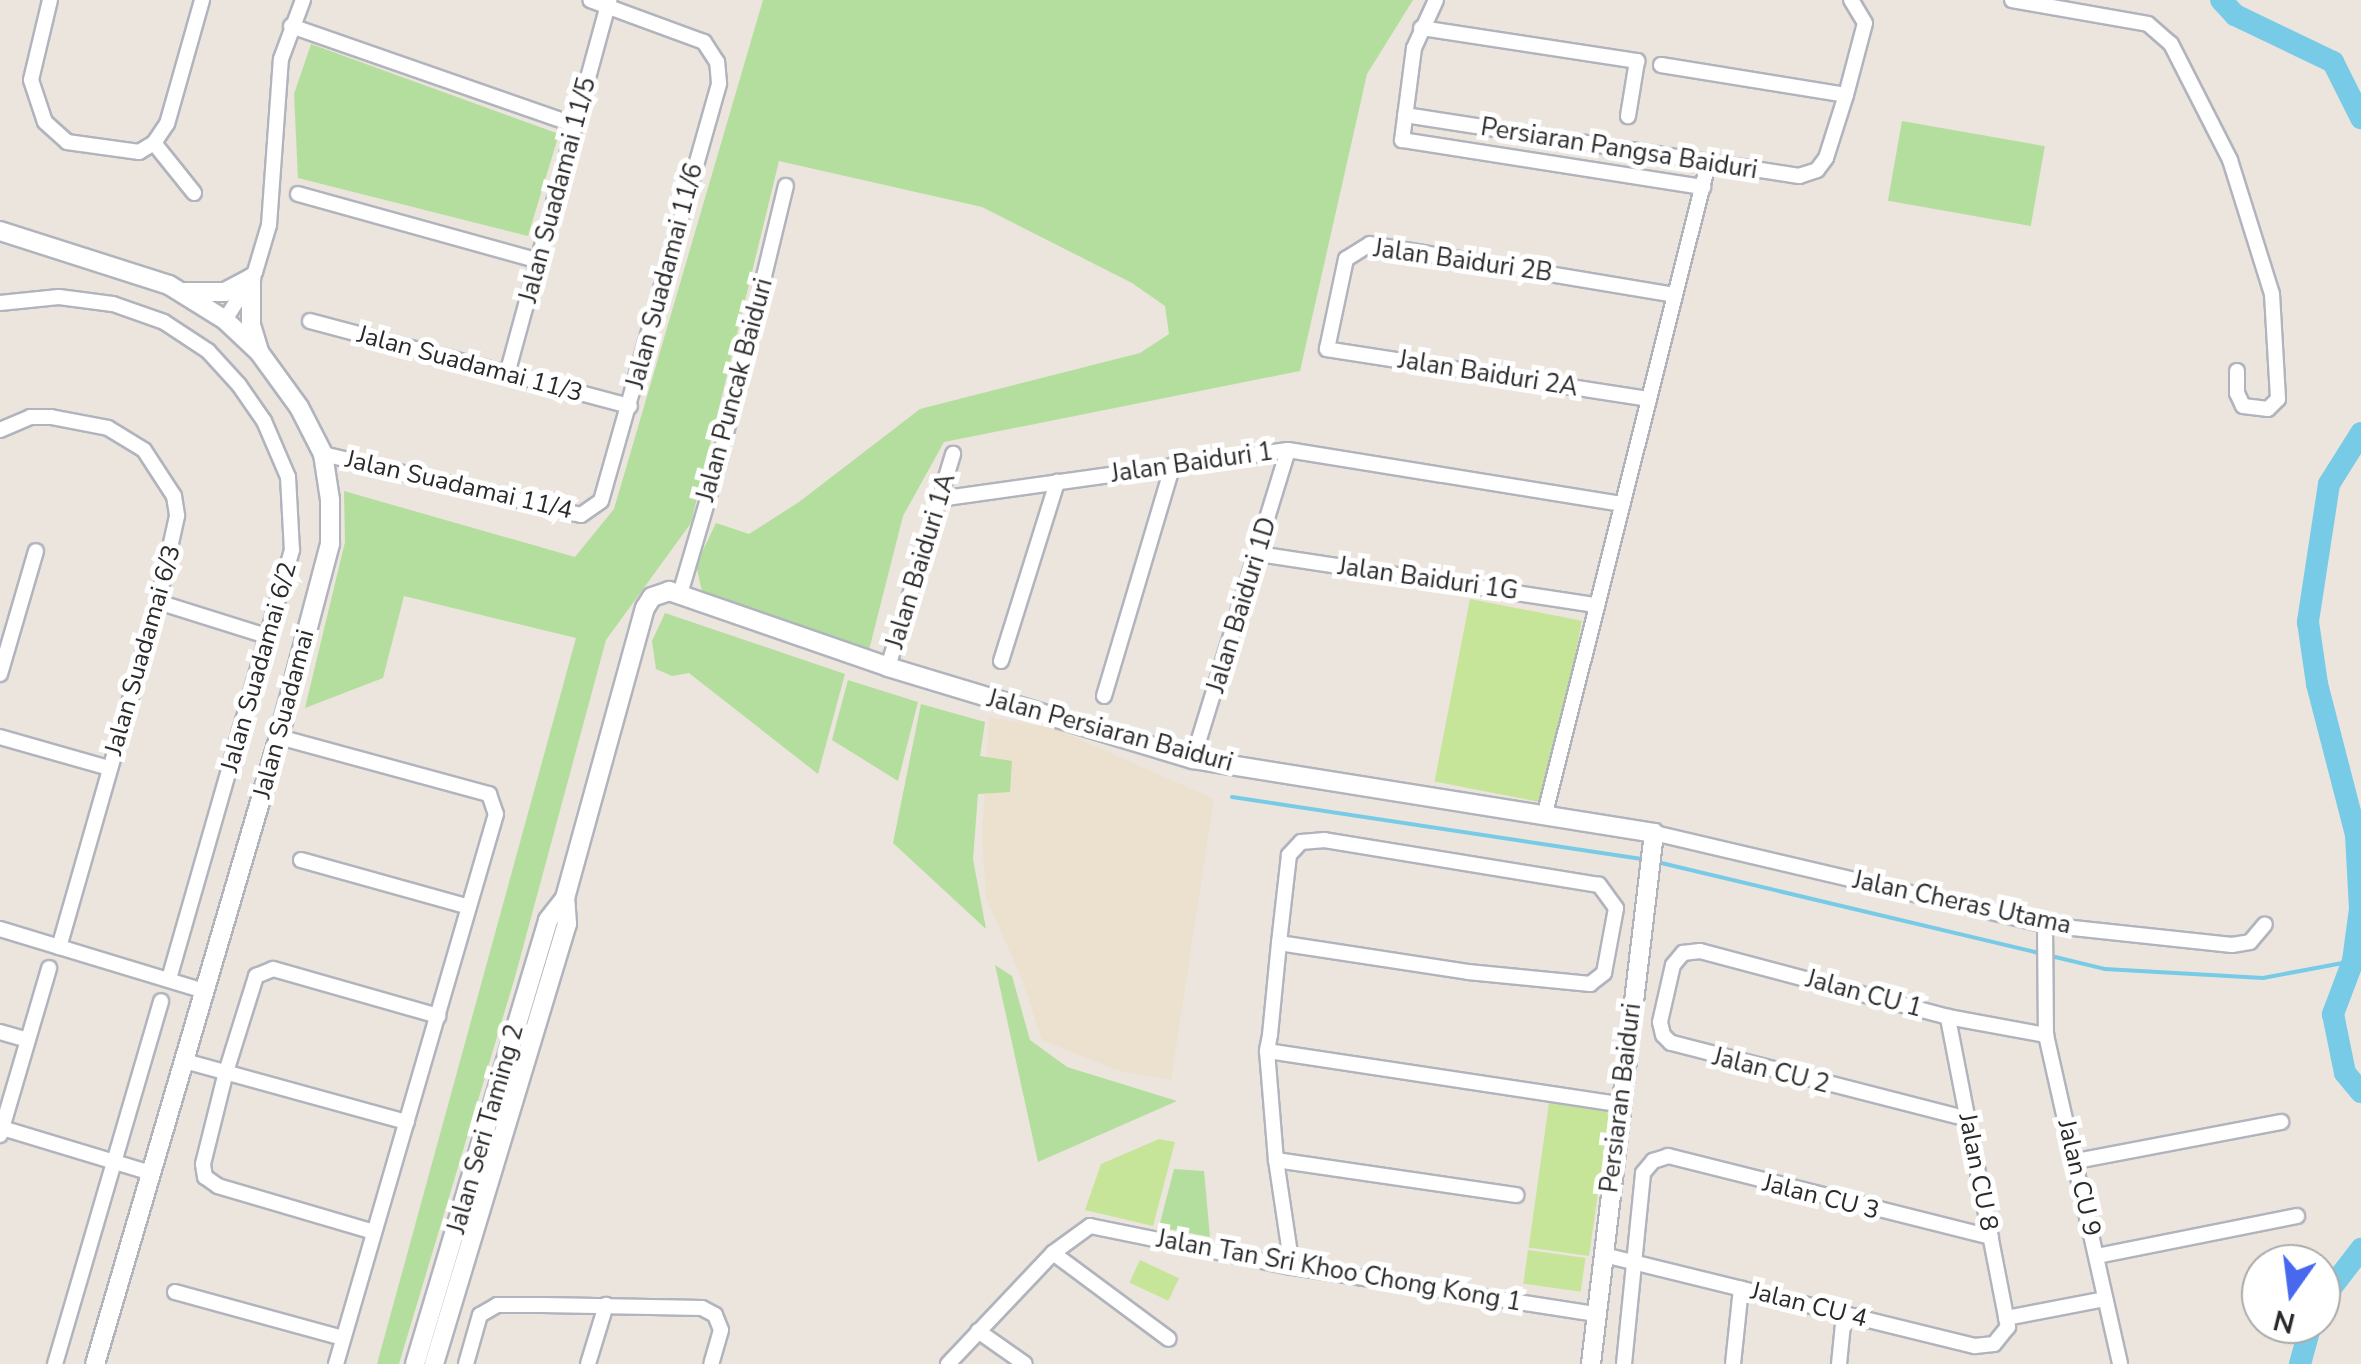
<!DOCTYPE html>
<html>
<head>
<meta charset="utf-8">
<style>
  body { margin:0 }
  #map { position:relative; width:2361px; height:1364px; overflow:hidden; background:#ebe5dd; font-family:"Nunito Sans",sans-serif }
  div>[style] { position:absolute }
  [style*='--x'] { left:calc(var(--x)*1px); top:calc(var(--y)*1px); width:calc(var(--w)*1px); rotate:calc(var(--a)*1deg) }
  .education>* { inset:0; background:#ece1ce }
  .green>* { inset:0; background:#b4de9d; transform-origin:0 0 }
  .pitch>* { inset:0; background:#c6e599; transform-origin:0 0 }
  .stream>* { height:4px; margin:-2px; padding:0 2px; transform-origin:2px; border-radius:2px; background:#77cbe7 }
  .river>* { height:22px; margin:-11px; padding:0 11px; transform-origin:11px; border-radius:11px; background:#77cbe7 }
  .roads { filter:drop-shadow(2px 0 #b1b4bd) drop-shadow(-2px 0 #b1b4bd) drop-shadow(0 2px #b1b4bd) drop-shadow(0 -2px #b1b4bd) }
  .minor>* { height:14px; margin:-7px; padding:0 7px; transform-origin:7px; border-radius:7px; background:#fff }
  .tertiary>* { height:18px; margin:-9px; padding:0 9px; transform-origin:9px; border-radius:9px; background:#fff }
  span { translate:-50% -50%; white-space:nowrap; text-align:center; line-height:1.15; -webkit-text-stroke:10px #fff; paint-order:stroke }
  .street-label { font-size:25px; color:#2a2a2a }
  .north { position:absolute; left:2241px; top:1244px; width:100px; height:100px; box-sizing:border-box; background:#fff; border:2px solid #aaa; border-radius:50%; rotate:194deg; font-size:28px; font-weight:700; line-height:40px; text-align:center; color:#2a2a2a }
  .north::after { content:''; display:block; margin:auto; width:35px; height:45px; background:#4869ee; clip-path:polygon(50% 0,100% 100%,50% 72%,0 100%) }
</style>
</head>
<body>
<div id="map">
  <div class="education">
    <div style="clip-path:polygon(989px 717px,1056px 729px,1214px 799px,1171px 1080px,1116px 1070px,1042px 1040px,1022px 979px,986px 898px,982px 838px)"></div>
  </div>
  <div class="green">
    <div style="clip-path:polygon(763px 0,1413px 0,1367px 74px,1300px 371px,944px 442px,903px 516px,869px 650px,702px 591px,696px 565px,716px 523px,749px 534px,799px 502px,920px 409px,1140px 353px,1169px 334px,1165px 306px,1132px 283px,982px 207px,779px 161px,691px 523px,606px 640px,515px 977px,399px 1364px,377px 1364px,576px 638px,404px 596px,383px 678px,305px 708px,345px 542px,344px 491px,575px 557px,614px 509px)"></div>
    <div style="clip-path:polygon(311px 44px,559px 134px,528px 236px,298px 178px,294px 94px)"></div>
    <div style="left:1902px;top:121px;width:145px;height:81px;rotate:10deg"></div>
    <div style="clip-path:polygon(665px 613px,845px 674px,818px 774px,689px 673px,672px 676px,656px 669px,652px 641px)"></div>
    <div style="clip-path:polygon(848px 680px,918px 702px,898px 781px,832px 740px)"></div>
    <div style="clip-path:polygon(921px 704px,985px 722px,980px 756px,1012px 761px,1010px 792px,978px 794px,973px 859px,986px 929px,893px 843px)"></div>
    <div style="clip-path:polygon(995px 965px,1012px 976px,1030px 1040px,1067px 1067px,1177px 1101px,1038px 1162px)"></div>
    <div style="clip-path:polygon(1174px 1169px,1204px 1171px,1210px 1237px,1159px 1227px)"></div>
  </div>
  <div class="pitch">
    <div style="left:1470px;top:599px;width:114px;height:186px;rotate:11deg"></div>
    <div style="left:1549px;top:1103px;width:61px;height:146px;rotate:8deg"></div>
    <div style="clip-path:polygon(1159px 1139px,1175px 1142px,1153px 1226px,1085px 1210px,1101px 1164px)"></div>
    <div style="left:1528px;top:1250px;width:58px;height:34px;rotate:8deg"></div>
    <div style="left:1140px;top:1260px;width:43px;height:25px;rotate:25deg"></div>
  </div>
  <div class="stream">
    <div style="--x:1232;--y:797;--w:416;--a:8.6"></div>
    <div style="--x:1657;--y:862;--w:396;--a:13.4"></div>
    <div style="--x:2051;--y:956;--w:56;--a:13.5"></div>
    <div style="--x:2105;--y:969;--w:158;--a:3.3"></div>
    <div style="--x:2263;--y:978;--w:92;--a:-10.7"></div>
  </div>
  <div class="river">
    <div style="--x:2221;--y:0;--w:21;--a:47"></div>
    <div style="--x:2235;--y:15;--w:109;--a:25.6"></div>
    <div style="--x:2333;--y:62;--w:63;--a:63.4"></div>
    <div style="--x:2361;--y:433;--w:60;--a:122.1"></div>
    <div style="--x:2329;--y:484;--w:140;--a:98.7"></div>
    <div style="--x:2308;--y:622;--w:63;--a:81.7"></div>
    <div style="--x:2317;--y:684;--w:156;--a:75.5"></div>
    <div style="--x:2356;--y:835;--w:74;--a:86.9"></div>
    <div style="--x:2360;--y:909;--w:52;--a:97.7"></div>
    <div style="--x:2353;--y:961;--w:57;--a:110.7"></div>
    <div style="--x:2333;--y:1014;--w:60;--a:78.5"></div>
    <div style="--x:2345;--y:1073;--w:25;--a:50"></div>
    <div style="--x:2321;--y:1301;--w:66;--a:-52.4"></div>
    <div style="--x:2300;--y:1364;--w:41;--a:-74.6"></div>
  </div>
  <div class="roads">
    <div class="minor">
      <div style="--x:50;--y:0;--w:82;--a:103.4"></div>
      <div style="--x:31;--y:80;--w:44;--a:71.6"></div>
      <div style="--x:45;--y:122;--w:30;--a:42"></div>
      <div style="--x:67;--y:142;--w:73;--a:7.9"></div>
      <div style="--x:139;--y:152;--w:17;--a:-31"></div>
      <div style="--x:154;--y:143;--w:23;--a:-56"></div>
      <div style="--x:167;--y:124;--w:129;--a:-74.2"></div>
      <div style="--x:1436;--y:0;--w:53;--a:114.6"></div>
      <div style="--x:1414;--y:48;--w:93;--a:97.4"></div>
      <div style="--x:1402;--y:140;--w:305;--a:8.9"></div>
      <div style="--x:2012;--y:0;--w:138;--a:10"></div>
      <div style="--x:2148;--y:24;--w:30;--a:41"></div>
      <div style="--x:2171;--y:44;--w:130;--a:63"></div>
      <div style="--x:2230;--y:160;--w:140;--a:72.6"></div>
      <div style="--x:2272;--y:294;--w:105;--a:86.7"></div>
      <div style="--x:2278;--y:399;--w:14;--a:135"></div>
      <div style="--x:2268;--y:409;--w:25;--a:-173"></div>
      <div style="--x:2243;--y:406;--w:14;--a:-115"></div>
      <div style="--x:2237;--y:393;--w:22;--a:-90"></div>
      <div style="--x:291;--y:26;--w:301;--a:19.2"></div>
      <div style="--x:1421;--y:28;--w:219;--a:8.7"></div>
      <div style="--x:1637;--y:61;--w:56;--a:99.3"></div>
      <div style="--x:1661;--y:65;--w:187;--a:9.2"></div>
      <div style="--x:1405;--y:115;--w:399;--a:8.8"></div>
      <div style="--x:1799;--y:176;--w:19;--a:-18"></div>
      <div style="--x:1817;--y:170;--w:15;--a:-53"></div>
      <div style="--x:1826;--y:158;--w:66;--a:-72.4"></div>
      <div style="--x:1846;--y:95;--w:74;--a:-75.2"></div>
      <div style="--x:1865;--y:23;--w:27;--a:-121"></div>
      <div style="--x:154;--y:143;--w:64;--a:51.3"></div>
      <div style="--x:298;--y:194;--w:250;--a:15.5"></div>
      <div style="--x:0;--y:303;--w:59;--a:-5.8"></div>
      <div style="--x:59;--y:297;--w:54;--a:7.4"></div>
      <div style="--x:113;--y:304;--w:54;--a:19.4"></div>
      <div style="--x:164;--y:322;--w:53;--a:33.4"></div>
      <div style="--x:208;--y:351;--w:46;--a:47.6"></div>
      <div style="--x:239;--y:385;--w:44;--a:55.2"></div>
      <div style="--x:264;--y:421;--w:61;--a:66.8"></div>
      <div style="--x:288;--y:477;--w:73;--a:86.9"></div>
      <div style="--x:292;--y:550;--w:447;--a:106"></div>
      <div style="--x:225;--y:320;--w:57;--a:-58"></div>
      <div style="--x:255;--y:272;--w:49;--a:-73.4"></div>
      <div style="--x:269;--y:225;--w:166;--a:-85.9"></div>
      <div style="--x:281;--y:59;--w:63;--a:-69.6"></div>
      <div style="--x:310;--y:321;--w:331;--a:14.9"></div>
      <div style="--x:507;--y:374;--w:388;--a:-74.7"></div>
      <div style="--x:1649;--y:399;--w:326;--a:-171.2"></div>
      <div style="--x:1327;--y:349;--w:92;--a:-78.1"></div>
      <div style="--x:1346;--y:259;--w:28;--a:-32"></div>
      <div style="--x:1370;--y:244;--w:309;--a:9.5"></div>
      <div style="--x:0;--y:430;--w:33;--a:-23"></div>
      <div style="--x:30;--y:417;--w:21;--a:0"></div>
      <div style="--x:51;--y:417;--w:58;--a:10.9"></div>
      <div style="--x:108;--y:428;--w:42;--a:31.4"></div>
      <div style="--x:144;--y:450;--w:55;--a:56.9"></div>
      <div style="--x:174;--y:496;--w:20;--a:81"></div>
      <div style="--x:177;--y:516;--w:88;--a:102.5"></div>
      <div style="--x:158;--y:602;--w:359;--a:106"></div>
      <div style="--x:323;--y:454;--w:265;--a:13.3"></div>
      <div style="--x:581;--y:515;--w:24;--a:-35"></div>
      <div style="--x:601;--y:501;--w:434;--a:-74.2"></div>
      <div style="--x:719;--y:83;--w:21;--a:-95"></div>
      <div style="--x:717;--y:62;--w:24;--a:-123"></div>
      <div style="--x:704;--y:42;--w:121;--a:-159.8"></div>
      <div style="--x:939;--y:499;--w:352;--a:-8"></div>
      <div style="--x:1288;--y:450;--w:339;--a:9.2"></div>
      <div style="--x:1258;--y:554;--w:343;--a:8.6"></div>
      <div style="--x:680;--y:594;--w:142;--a:-73.6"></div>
      <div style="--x:720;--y:458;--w:280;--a:-76.4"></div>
      <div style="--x:158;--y:602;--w:117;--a:17.4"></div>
      <div style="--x:1001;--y:661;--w:188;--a:-72.6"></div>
      <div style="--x:888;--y:667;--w:223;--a:-73"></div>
      <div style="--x:0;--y:674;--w:128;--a:-73.7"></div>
      <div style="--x:1104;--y:696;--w:241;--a:-73.4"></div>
      <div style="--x:0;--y:737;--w:113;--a:15.9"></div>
      <div style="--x:279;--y:737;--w:218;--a:15.2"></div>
      <div style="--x:489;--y:794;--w:21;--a:71"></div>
      <div style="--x:496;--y:814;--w:573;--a:106.22"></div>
      <div style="--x:1193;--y:759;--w:323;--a:-72.9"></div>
      <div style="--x:1545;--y:813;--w:669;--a:-75.9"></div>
      <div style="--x:1654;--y:833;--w:402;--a:13.2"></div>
      <div style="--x:2045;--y:925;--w:188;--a:6.1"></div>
      <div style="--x:2232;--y:945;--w:18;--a:-9"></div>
      <div style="--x:2250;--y:942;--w:23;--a:-50"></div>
      <div style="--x:301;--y:860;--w:174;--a:15.6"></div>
      <div style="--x:2045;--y:925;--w:110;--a:89.5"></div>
      <div style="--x:2046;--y:1035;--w:337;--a:77.3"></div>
      <div style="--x:0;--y:929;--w:213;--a:16.9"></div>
      <div style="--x:1279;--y:943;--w:191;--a:8.7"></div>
      <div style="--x:1468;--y:972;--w:123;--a:5.6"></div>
      <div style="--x:1590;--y:984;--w:18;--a:-38"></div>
      <div style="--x:1604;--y:973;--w:66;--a:-79.5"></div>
      <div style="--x:1616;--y:908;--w:29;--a:-126"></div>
      <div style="--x:1599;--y:885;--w:278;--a:-170.7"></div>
      <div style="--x:1325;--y:840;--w:24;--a:175"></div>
      <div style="--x:1301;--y:842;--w:18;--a:133"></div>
      <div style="--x:1289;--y:855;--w:89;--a:96.5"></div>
      <div style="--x:1279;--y:943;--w:92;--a:95.6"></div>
      <div style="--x:1270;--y:1035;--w:16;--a:101"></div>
      <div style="--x:1267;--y:1051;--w:109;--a:85.3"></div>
      <div style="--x:1276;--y:1160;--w:108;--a:81.5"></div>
      <div style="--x:0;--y:1032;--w:29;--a:16"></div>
      <div style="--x:1267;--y:1051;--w:356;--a:8.6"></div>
      <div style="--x:185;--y:1061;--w:230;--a:15.4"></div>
      <div style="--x:1968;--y:1119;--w:307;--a:-165.6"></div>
      <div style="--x:1671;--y:1043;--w:11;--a:-135"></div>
      <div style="--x:1663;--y:1035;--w:13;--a:-103"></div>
      <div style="--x:1660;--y:1022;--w:58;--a:-77.2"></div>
      <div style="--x:1673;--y:965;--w:16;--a:-50"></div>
      <div style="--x:1683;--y:953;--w:17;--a:-7"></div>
      <div style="--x:1700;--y:951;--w:257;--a:14.9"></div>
      <div style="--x:1948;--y:1017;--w:100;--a:10.4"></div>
      <div style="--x:2;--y:1128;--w:156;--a:16.8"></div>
      <div style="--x:0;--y:1135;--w:174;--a:-73.6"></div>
      <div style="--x:1276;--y:1160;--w:243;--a:8.3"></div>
      <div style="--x:2076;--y:1161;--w:209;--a:-10.8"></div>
      <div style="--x:374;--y:1232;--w:163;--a:-163.6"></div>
      <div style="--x:218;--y:1186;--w:16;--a:-145"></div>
      <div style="--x:205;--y:1177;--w:13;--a:-99"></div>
      <div style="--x:203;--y:1164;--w:95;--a:-76"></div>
      <div style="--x:226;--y:1072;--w:101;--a:-72.6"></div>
      <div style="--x:256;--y:976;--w:18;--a:-22"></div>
      <div style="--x:273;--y:969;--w:172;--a:15.9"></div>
      <div style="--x:1053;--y:1253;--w:144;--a:36.6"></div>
      <div style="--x:1604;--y:1255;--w:382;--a:13.8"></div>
      <div style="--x:1975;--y:1346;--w:19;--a:-6"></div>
      <div style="--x:1994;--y:1344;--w:22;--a:-51"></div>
      <div style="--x:2008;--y:1327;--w:316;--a:-101"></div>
      <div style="--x:2097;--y:1256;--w:204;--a:-11.3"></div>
      <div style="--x:175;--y:1292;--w:174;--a:15.3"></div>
      <div style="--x:2006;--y:1318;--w:101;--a:-10.9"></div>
      <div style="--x:978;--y:1331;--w:57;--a:35.1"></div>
      <div style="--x:55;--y:1364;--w:378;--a:-73.7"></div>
      <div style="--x:466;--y:1364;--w:51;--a:-74.1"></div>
      <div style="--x:480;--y:1315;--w:20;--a:-30"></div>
      <div style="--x:497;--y:1305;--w:45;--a:0"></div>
      <div style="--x:542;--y:1305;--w:160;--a:1.1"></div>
      <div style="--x:702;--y:1308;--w:15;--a:28"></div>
      <div style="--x:715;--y:1315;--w:16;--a:68"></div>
      <div style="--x:721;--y:1330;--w:35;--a:106"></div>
      <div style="--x:588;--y:1364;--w:62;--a:-73"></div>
      <div style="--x:948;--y:1364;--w:153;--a:-46.6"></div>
      <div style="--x:1053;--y:1253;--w:46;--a:-36.1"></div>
      <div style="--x:1090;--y:1226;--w:206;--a:11.5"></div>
      <div style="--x:1292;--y:1267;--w:309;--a:8.8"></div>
      <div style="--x:1624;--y:1364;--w:192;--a:-84.3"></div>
      <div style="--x:1643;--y:1173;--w:16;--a:-50"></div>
      <div style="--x:1653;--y:1161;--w:16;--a:-18"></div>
      <div style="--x:1668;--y:1156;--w:333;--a:14.1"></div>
      <div style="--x:1733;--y:1364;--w:76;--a:-84"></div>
      <div style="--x:1839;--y:1364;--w:50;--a:-84.3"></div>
    </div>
    <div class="tertiary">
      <div style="--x:0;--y:231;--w:177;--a:17.7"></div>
      <div style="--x:169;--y:285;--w:66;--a:32"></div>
      <div style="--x:225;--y:320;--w:47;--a:43.3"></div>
      <div style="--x:259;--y:352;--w:68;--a:54"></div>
      <div style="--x:299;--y:407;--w:53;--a:62.9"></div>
      <div style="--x:323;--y:454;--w:47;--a:81.3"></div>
      <div style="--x:330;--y:500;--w:44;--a:90"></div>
      <div style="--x:330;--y:544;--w:200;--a:104.8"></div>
      <div style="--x:279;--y:737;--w:653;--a:106.35"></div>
      <div style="--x:251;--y:278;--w:47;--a:90"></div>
      <div style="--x:251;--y:325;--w:27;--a:73"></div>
      <div style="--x:185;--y:292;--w:40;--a:0"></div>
      <div style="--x:225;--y:292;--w:30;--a:-28"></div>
      <div style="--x:415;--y:1364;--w:463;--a:-73.3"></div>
      <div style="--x:548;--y:920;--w:28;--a:-52"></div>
      <div style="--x:434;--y:1364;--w:460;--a:-73.2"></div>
      <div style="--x:567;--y:924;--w:26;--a:-94"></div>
      <div style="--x:565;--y:898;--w:301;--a:-74.6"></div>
      <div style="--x:645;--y:608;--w:13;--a:-58"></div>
      <div style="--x:652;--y:597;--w:18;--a:-19"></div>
      <div style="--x:669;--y:591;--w:232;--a:19.1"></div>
      <div style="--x:888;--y:667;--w:319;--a:16.8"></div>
      <div style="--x:1193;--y:759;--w:467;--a:9.1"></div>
      <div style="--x:1654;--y:833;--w:535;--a:96.77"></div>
    </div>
  </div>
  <div class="street-label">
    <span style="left:1619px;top:149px;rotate:9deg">Persiaran Pangsa Baiduri</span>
    <span style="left:558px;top:190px;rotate:-75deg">Jalan Suadamai 11/5</span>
    <span style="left:1463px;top:261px;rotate:8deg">Jalan Baiduri 2B</span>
    <span style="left:665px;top:276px;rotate:-75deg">Jalan Suadamai 11/6</span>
    <span style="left:470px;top:364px;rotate:15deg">Jalan Suadamai 11/3</span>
    <span style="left:1488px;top:374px;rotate:9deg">Jalan Baiduri 2A</span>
    <span style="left:735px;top:390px;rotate:-75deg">Jalan Puncak Baiduri</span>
    <span style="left:1192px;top:463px;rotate:-8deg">Jalan Baiduri 1</span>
    <span style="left:459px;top:485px;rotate:13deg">Jalan Suadamai 11/4</span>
    <span style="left:921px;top:561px;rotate:-73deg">Jalan Baiduri 1A</span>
    <span style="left:1428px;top:579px;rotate:8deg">Jalan Baiduri 1G</span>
    <span style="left:1242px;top:605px;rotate:-73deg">Jalan Baiduri 1D</span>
    <span style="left:143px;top:650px;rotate:-74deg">Jalan Suadamai 6/3</span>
    <span style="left:259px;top:667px;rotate:-74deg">Jalan Suadamai 6/2</span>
    <span style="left:284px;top:714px;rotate:-75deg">Jalan Suadamai</span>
    <span style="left:1110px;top:731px;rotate:15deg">Jalan Persiaran Baiduri</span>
    <span style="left:1962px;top:903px;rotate:12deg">Jalan Cheras Utama</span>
    <span style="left:1864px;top:994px;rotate:15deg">Jalan CU 1</span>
    <span style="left:1771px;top:1071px;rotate:14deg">Jalan CU 2</span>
    <span style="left:1621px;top:1098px;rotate:-83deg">Persiaran Baiduri</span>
    <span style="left:486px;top:1129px;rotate:-74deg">Jalan Seri Taming 2</span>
    <span style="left:1978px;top:1172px;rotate:79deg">Jalan CU 8</span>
    <span style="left:2079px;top:1178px;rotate:77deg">Jalan CU 9</span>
    <span style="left:1821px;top:1197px;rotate:14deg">Jalan CU 3</span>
    <span style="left:1339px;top:1271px;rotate:10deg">Jalan Tan Sri Khoo Chong Kong 1</span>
    <span style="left:1809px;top:1305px;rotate:14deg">Jalan CU 4</span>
  </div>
  <div class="north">N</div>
</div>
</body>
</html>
